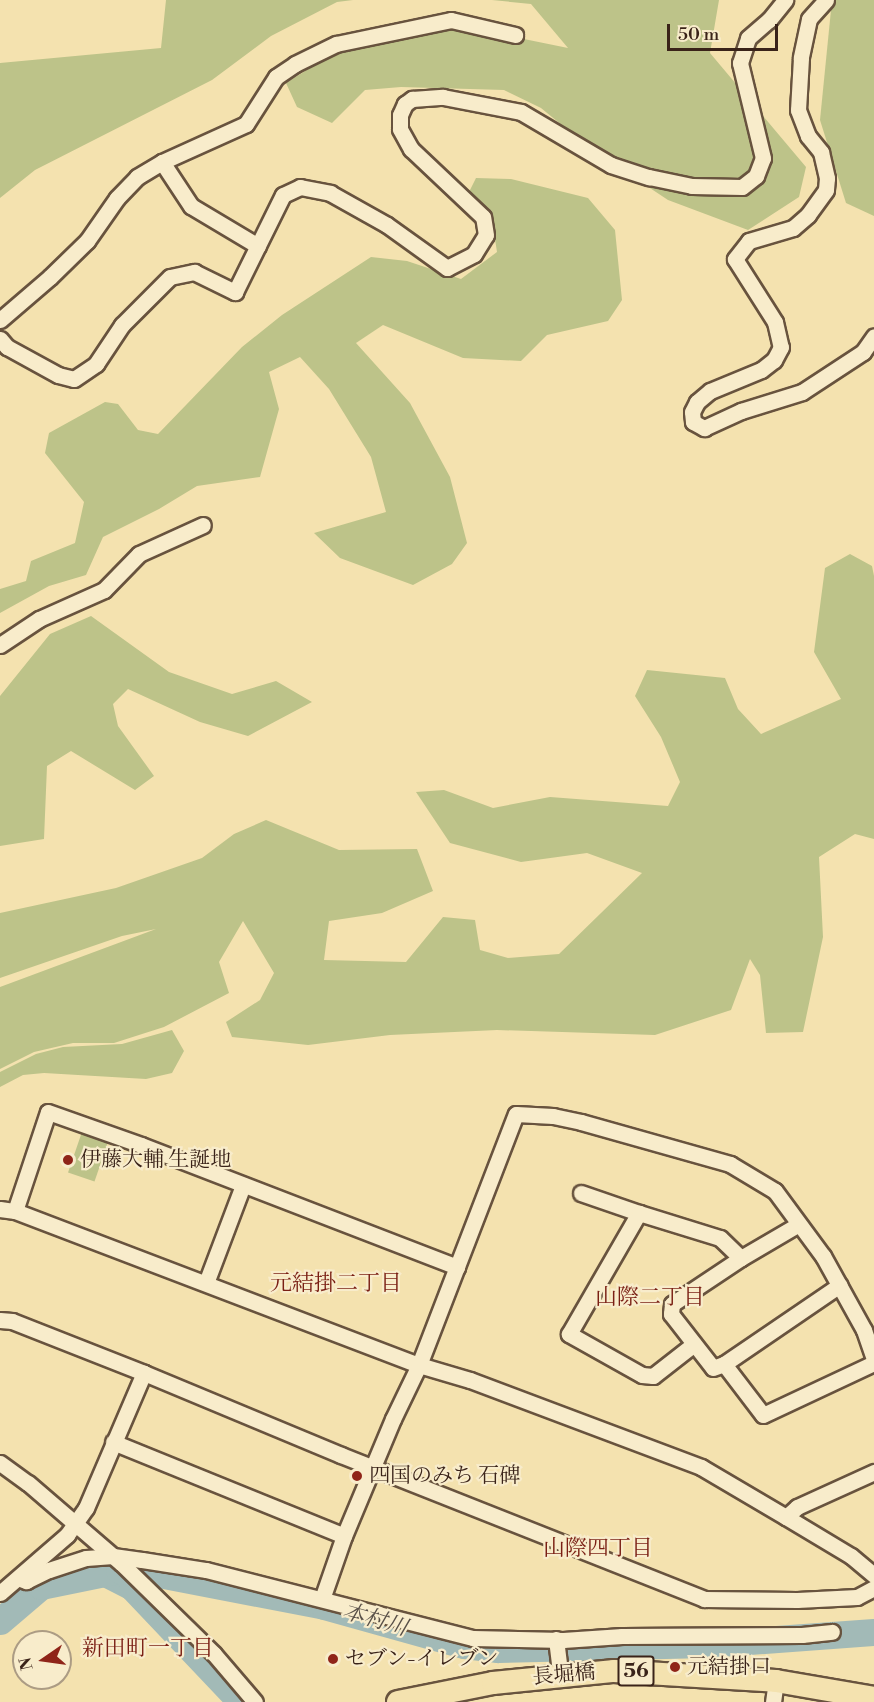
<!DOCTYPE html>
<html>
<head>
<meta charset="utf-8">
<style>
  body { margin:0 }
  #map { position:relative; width:874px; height:1702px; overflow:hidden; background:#f4e2af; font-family:"Libre Bodoni","Noto Serif JP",serif }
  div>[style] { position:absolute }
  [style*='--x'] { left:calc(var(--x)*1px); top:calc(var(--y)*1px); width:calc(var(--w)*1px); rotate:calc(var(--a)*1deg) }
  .green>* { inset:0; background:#bdc389; transform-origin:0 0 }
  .river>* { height:27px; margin:-13.5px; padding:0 13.5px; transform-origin:13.5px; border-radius:13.5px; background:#a2bab7 }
  .roads { filter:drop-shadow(2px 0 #68533e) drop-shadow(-2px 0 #68533e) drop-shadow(0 2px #68533e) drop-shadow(0 -2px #68533e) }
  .minor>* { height:15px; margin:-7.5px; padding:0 7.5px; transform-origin:7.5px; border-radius:7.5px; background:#f8eccb }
  .highway>* { height:22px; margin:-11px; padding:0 11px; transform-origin:11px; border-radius:11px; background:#f4e2af }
  .dots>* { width:16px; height:16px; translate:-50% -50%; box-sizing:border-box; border:3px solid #f8eccb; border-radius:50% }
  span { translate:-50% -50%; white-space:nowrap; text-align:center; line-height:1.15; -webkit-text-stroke:4.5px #f8eccb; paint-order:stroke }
  .shield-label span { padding:2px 4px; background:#f8eccb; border:2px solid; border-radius:4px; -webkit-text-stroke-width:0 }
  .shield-label { font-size:20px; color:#3a2319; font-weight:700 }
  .poi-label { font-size:21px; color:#3a2319 }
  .left { translate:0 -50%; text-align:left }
  .street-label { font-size:21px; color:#3a2319 }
  .neighbourhood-label { font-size:22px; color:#7a1f14 }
  .water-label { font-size:22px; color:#595048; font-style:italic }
  .north { position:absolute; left:12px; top:1630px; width:60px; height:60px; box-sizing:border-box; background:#f8eccb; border:2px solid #ac9c84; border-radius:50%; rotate:257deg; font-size:16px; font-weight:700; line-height:24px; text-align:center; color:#3a2319 }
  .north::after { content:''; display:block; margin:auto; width:21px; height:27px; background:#8f2418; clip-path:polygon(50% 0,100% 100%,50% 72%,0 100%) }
  .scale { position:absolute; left:667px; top:24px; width:111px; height:27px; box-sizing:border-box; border:3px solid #3a2319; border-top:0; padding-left:8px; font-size:18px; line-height:21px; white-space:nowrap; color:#3a2319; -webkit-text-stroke:4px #f8eccb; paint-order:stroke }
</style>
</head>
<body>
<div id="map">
  <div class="green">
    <div style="clip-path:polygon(166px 0,353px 0,337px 2px,271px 36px,212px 80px,35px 170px,0 198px,0 63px,161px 48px)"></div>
    <div style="clip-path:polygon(492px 0,719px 0,710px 53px,806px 167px,799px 197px,748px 230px,668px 200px,591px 149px,541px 108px,504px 90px,401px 87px,365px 90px,332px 123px,297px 107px,286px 83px,334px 53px,455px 25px,568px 48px,531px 4px)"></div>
    <div style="clip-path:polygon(832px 0,874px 0,874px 216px,846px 203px,820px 120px)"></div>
    <div style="clip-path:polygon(476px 178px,511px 179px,588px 198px,615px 230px,622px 300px,608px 321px,547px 335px,521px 361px,463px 358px,383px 325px,356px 343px,410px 403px,450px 477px,467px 543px,452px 564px,413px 585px,340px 558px,314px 533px,386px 512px,371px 457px,329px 389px,300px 357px,269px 372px,279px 409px,260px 477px,197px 486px,159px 509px,103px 537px,86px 575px,49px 586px,0 613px,0 589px,26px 581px,31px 561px,75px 543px,84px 502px,45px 453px,49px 433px,105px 402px,118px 404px,138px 430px,158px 434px,242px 347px,282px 315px,371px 257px,407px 261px,461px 279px,497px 252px,491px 214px,469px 192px)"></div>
    <div style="clip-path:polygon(850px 554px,872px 566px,874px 576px,874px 839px,855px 834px,819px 857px,823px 937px,803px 1032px,766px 1033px,760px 975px,750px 959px,731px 1010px,655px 1035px,497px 1030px,390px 1035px,308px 1045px,232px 1037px,226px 1022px,260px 1000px,274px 973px,243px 921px,219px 962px,229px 993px,164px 1027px,114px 1043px,73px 1043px,34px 1052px,0 1069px,0 987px,156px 929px,122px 936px,0 978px,0 913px,116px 888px,202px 858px,234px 834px,266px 820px,339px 850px,417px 849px,433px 891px,382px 913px,329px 921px,324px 960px,406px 962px,443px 917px,475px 920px,480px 950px,508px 958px,559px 954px,642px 873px,587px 853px,521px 862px,450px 843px,416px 792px,444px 790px,493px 808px,550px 797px,668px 806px,680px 782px,661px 737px,635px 696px,647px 670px,725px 678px,738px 709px,761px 734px,841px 699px,814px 652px,825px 568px)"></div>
    <div style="clip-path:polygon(91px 616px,169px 672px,232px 694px,276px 681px,312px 702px,248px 736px,200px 722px,128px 689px,113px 704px,118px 726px,154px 776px,135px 790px,71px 751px,47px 766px,44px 839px,0 846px,0 696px,50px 634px)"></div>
    <div style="clip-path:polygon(172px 1030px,184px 1051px,172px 1073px,146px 1079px,44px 1073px,23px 1075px,0 1087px,0 1072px,36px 1054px,63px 1047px,122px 1044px)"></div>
    <div style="left:83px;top:1129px;width:28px;height:46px;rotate:19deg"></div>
  </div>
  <div class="river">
    <div style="--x:103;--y:1572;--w:33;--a:27"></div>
    <div style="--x:132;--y:1587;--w:158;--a:46.5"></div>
    <div style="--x:0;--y:1621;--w:54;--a:-40.5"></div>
    <div style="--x:41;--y:1586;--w:80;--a:-11.6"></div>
    <div style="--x:119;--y:1570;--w:24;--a:2"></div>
    <div style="--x:143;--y:1571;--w:184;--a:10.9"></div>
    <div style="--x:324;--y:1606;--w:145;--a:15.6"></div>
    <div style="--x:464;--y:1645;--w:34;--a:7"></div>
    <div style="--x:498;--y:1649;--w:209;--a:-1.4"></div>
    <div style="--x:707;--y:1644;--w:167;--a:-4.1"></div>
  </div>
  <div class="roads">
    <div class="minor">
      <div style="--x:826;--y:0;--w:25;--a:132"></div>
      <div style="--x:809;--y:19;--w:40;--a:102"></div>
      <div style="--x:801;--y:58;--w:52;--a:93.3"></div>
      <div style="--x:798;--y:110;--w:28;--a:69"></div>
      <div style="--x:808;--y:136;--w:21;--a:51"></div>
      <div style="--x:821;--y:152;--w:27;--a:77"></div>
      <div style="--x:827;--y:178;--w:12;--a:95"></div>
      <div style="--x:826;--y:190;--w:31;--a:126"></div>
      <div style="--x:808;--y:215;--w:20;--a:139"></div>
      <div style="--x:793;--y:228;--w:46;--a:163.5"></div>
      <div style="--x:749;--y:241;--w:23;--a:128"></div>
      <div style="--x:735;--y:259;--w:75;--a:57.6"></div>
      <div style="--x:775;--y:322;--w:26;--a:77"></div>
      <div style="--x:781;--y:347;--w:15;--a:118"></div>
      <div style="--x:774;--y:360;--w:16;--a:142"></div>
      <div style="--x:761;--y:370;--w:55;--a:157.6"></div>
      <div style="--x:710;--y:391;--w:17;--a:140"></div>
      <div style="--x:697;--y:402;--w:11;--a:117"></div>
      <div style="--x:692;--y:412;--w:10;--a:84"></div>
      <div style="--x:693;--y:422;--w:13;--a:29"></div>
      <div style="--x:704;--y:428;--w:41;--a:-24.7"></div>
      <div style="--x:741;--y:411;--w:64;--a:-17.3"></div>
      <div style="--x:802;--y:392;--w:73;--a:-33.3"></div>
      <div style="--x:863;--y:352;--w:19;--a:-55"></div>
      <div style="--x:162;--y:162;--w:53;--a:56.6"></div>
      <div style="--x:191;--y:206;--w:78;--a:30.8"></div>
      <div style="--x:0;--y:320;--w:66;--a:-40.7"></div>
      <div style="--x:50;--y:277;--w:52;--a:-44.2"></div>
      <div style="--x:87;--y:241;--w:52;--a:-55.1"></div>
      <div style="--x:117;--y:198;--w:29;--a:-46"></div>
      <div style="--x:137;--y:177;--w:29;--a:-31"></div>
      <div style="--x:162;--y:162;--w:92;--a:-24.3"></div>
      <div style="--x:246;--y:124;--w:56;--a:-57.4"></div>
      <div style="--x:276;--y:77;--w:23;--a:-34"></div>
      <div style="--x:295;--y:64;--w:46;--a:-26"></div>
      <div style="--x:336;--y:44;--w:117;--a:-11.8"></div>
      <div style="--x:451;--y:20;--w:66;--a:13.2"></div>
      <div style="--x:0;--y:339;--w:11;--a:49"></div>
      <div style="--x:7;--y:347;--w:58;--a:28.8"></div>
      <div style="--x:58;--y:375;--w:16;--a:14"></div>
      <div style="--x:74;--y:379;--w:27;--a:-34"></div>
      <div style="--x:96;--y:364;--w:47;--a:-56.3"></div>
      <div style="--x:122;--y:325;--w:68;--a:-45"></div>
      <div style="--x:170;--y:277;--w:25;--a:-12"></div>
      <div style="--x:194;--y:272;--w:46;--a:26"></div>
      <div style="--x:235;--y:292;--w:108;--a:-63.7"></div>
      <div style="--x:283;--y:195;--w:19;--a:-25"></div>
      <div style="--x:300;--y:187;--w:31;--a:11"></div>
      <div style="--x:330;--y:193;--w:65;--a:29.3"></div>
      <div style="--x:387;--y:225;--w:74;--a:35.6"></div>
      <div style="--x:447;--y:268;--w:30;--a:-27"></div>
      <div style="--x:474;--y:254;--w:22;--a:-58"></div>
      <div style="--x:486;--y:235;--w:18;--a:-99"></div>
      <div style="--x:483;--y:217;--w:99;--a:-136.6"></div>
      <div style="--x:411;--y:149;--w:23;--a:-119"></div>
      <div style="--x:400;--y:129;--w:14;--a:-90"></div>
      <div style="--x:400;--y:115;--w:12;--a:-66"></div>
      <div style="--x:405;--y:104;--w:9;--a:-36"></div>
      <div style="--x:412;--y:99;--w:31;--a:-4"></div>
      <div style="--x:443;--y:97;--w:79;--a:10.9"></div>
      <div style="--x:521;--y:112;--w:104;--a:30.5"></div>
      <div style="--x:611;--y:165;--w:40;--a:18"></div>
      <div style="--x:649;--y:177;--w:44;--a:11.8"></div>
      <div style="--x:692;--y:186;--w:50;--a:1.1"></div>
      <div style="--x:742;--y:187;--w:18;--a:-38"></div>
      <div style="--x:756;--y:176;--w:19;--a:-69"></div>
      <div style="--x:763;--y:158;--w:98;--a:-103.6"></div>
      <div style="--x:740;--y:63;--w:26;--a:-72"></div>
      <div style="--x:748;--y:38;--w:28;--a:-41"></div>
      <div style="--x:769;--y:20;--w:26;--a:-51"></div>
      <div style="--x:0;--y:645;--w:47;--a:-33.7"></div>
      <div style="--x:39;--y:619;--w:71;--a:-24"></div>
      <div style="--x:104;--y:590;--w:50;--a:-45.8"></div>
      <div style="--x:139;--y:554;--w:70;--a:-24.4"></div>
      <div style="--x:581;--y:1193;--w:61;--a:19"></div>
      <div style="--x:0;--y:1209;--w:15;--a:8"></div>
      <div style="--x:15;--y:1211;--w:432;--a:20.9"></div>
      <div style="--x:419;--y:1365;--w:53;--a:16.4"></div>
      <div style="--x:470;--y:1380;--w:247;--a:20.6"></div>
      <div style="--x:701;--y:1467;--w:99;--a:30.5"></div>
      <div style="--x:786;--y:1517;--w:76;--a:31"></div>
      <div style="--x:851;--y:1556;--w:30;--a:40"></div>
      <div style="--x:15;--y:1211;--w:104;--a:-71.6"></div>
      <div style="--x:48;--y:1112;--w:99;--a:19.5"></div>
      <div style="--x:141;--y:1145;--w:339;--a:21.1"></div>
      <div style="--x:741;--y:1258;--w:83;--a:146.3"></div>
      <div style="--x:672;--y:1304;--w:10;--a:96"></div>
      <div style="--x:671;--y:1314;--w:68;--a:52.1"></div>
      <div style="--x:713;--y:1368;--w:12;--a:-20"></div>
      <div style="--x:724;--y:1364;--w:140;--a:-34.3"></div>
      <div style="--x:206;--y:1283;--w:105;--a:-69.3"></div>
      <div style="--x:0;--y:1320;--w:12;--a:5"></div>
      <div style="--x:12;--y:1321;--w:142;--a:21.5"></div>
      <div style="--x:144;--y:1373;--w:213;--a:22.6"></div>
      <div style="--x:341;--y:1455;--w:391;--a:21.6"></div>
      <div style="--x:704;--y:1599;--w:93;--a:0.6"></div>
      <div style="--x:797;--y:1600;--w:60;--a:-2.9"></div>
      <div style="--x:857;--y:1597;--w:19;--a:-28"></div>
      <div style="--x:694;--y:1344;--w:52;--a:142"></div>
      <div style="--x:653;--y:1376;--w:11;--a:-175"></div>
      <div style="--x:642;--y:1375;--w:84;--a:-150.7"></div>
      <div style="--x:569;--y:1334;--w:140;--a:-60"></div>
      <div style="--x:639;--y:1213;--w:85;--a:17.2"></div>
      <div style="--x:720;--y:1238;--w:29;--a:44"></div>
      <div style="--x:741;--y:1258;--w:67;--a:-30.4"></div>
      <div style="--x:724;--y:1364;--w:64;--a:52.6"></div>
      <div style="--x:763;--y:1415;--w:123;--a:-25.1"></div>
      <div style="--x:113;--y:1442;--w:249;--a:22.1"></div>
      <div style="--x:0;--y:1463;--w:34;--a:36"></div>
      <div style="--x:28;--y:1483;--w:123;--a:40.7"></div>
      <div style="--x:121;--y:1563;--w:130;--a:44.4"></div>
      <div style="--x:214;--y:1654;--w:63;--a:49.5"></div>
      <div style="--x:786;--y:1517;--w:15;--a:-42"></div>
      <div style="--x:797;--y:1507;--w:85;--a:-24.4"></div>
      <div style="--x:18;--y:1578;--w:9;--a:21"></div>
      <div style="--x:26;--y:1581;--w:25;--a:-26"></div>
      <div style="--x:49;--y:1570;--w:39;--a:-18"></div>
      <div style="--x:86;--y:1558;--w:27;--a:-4"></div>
      <div style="--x:113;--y:1556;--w:29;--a:8"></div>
      <div style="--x:142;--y:1560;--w:65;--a:8.9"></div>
      <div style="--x:206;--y:1570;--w:276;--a:14.3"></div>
      <div style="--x:473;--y:1638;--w:90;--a:1.3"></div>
      <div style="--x:563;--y:1640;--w:59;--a:-3.9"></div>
      <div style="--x:622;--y:1636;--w:180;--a:-0.3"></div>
      <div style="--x:802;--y:1635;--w:30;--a:-6"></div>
      <div style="--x:0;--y:1593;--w:89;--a:-40.9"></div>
      <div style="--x:67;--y:1535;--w:33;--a:-55"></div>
      <div style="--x:86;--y:1508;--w:147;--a:-66.8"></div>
      <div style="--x:322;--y:1599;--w:67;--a:-70.8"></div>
      <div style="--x:344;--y:1536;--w:127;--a:-67.3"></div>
      <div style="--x:393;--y:1419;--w:60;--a:-64.3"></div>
      <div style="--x:419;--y:1365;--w:269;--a:-68.9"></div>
      <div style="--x:516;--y:1114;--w:37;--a:3"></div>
      <div style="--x:553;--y:1116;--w:29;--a:12"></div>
      <div style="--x:581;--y:1122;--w:155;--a:15.7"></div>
      <div style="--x:730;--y:1164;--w:52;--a:31"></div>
      <div style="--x:775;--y:1191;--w:81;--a:53.6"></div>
      <div style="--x:823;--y:1256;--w:85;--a:61"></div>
      <div style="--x:864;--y:1330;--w:31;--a:71"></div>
      <div style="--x:556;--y:1639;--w:35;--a:83"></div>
      <div style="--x:773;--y:1702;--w:21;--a:-82"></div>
    </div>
    <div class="highway">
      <div style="--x:398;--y:1702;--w:97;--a:-11.3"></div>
      <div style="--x:493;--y:1683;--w:122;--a:-5.7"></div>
      <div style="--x:614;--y:1671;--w:162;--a:3.5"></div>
      <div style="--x:776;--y:1681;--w:99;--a:9.8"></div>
    </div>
  </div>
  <div class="dots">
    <div style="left:68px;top:1160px;background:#8f2418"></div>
    <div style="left:357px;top:1476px;background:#8f2418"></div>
    <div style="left:333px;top:1659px;background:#8f2418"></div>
    <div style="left:675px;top:1667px;background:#8f2418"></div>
  </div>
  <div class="shield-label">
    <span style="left:636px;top:1671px">56</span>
  </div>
  <div class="poi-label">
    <span class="left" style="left:80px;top:1160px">伊藤大輔 生誕地</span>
    <span class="left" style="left:369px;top:1476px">四国のみち 石碑</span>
    <span class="left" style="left:345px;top:1659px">セブン-イレブン</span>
    <span class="left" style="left:687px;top:1667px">元結掛口</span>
  </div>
  <div class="street-label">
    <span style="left:564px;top:1675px;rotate:-5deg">長堀橋</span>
  </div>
  <div class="neighbourhood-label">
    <span style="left:336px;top:1284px">元結掛二丁目</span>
    <span style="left:650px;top:1298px">山際二丁目</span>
    <span style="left:598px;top:1549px">山際四丁目</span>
    <span style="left:148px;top:1649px">新田町一丁目</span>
  </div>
  <div class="water-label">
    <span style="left:375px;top:1620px;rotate:16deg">本村川</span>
  </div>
  <div class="north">N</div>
  <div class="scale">50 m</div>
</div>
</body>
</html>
